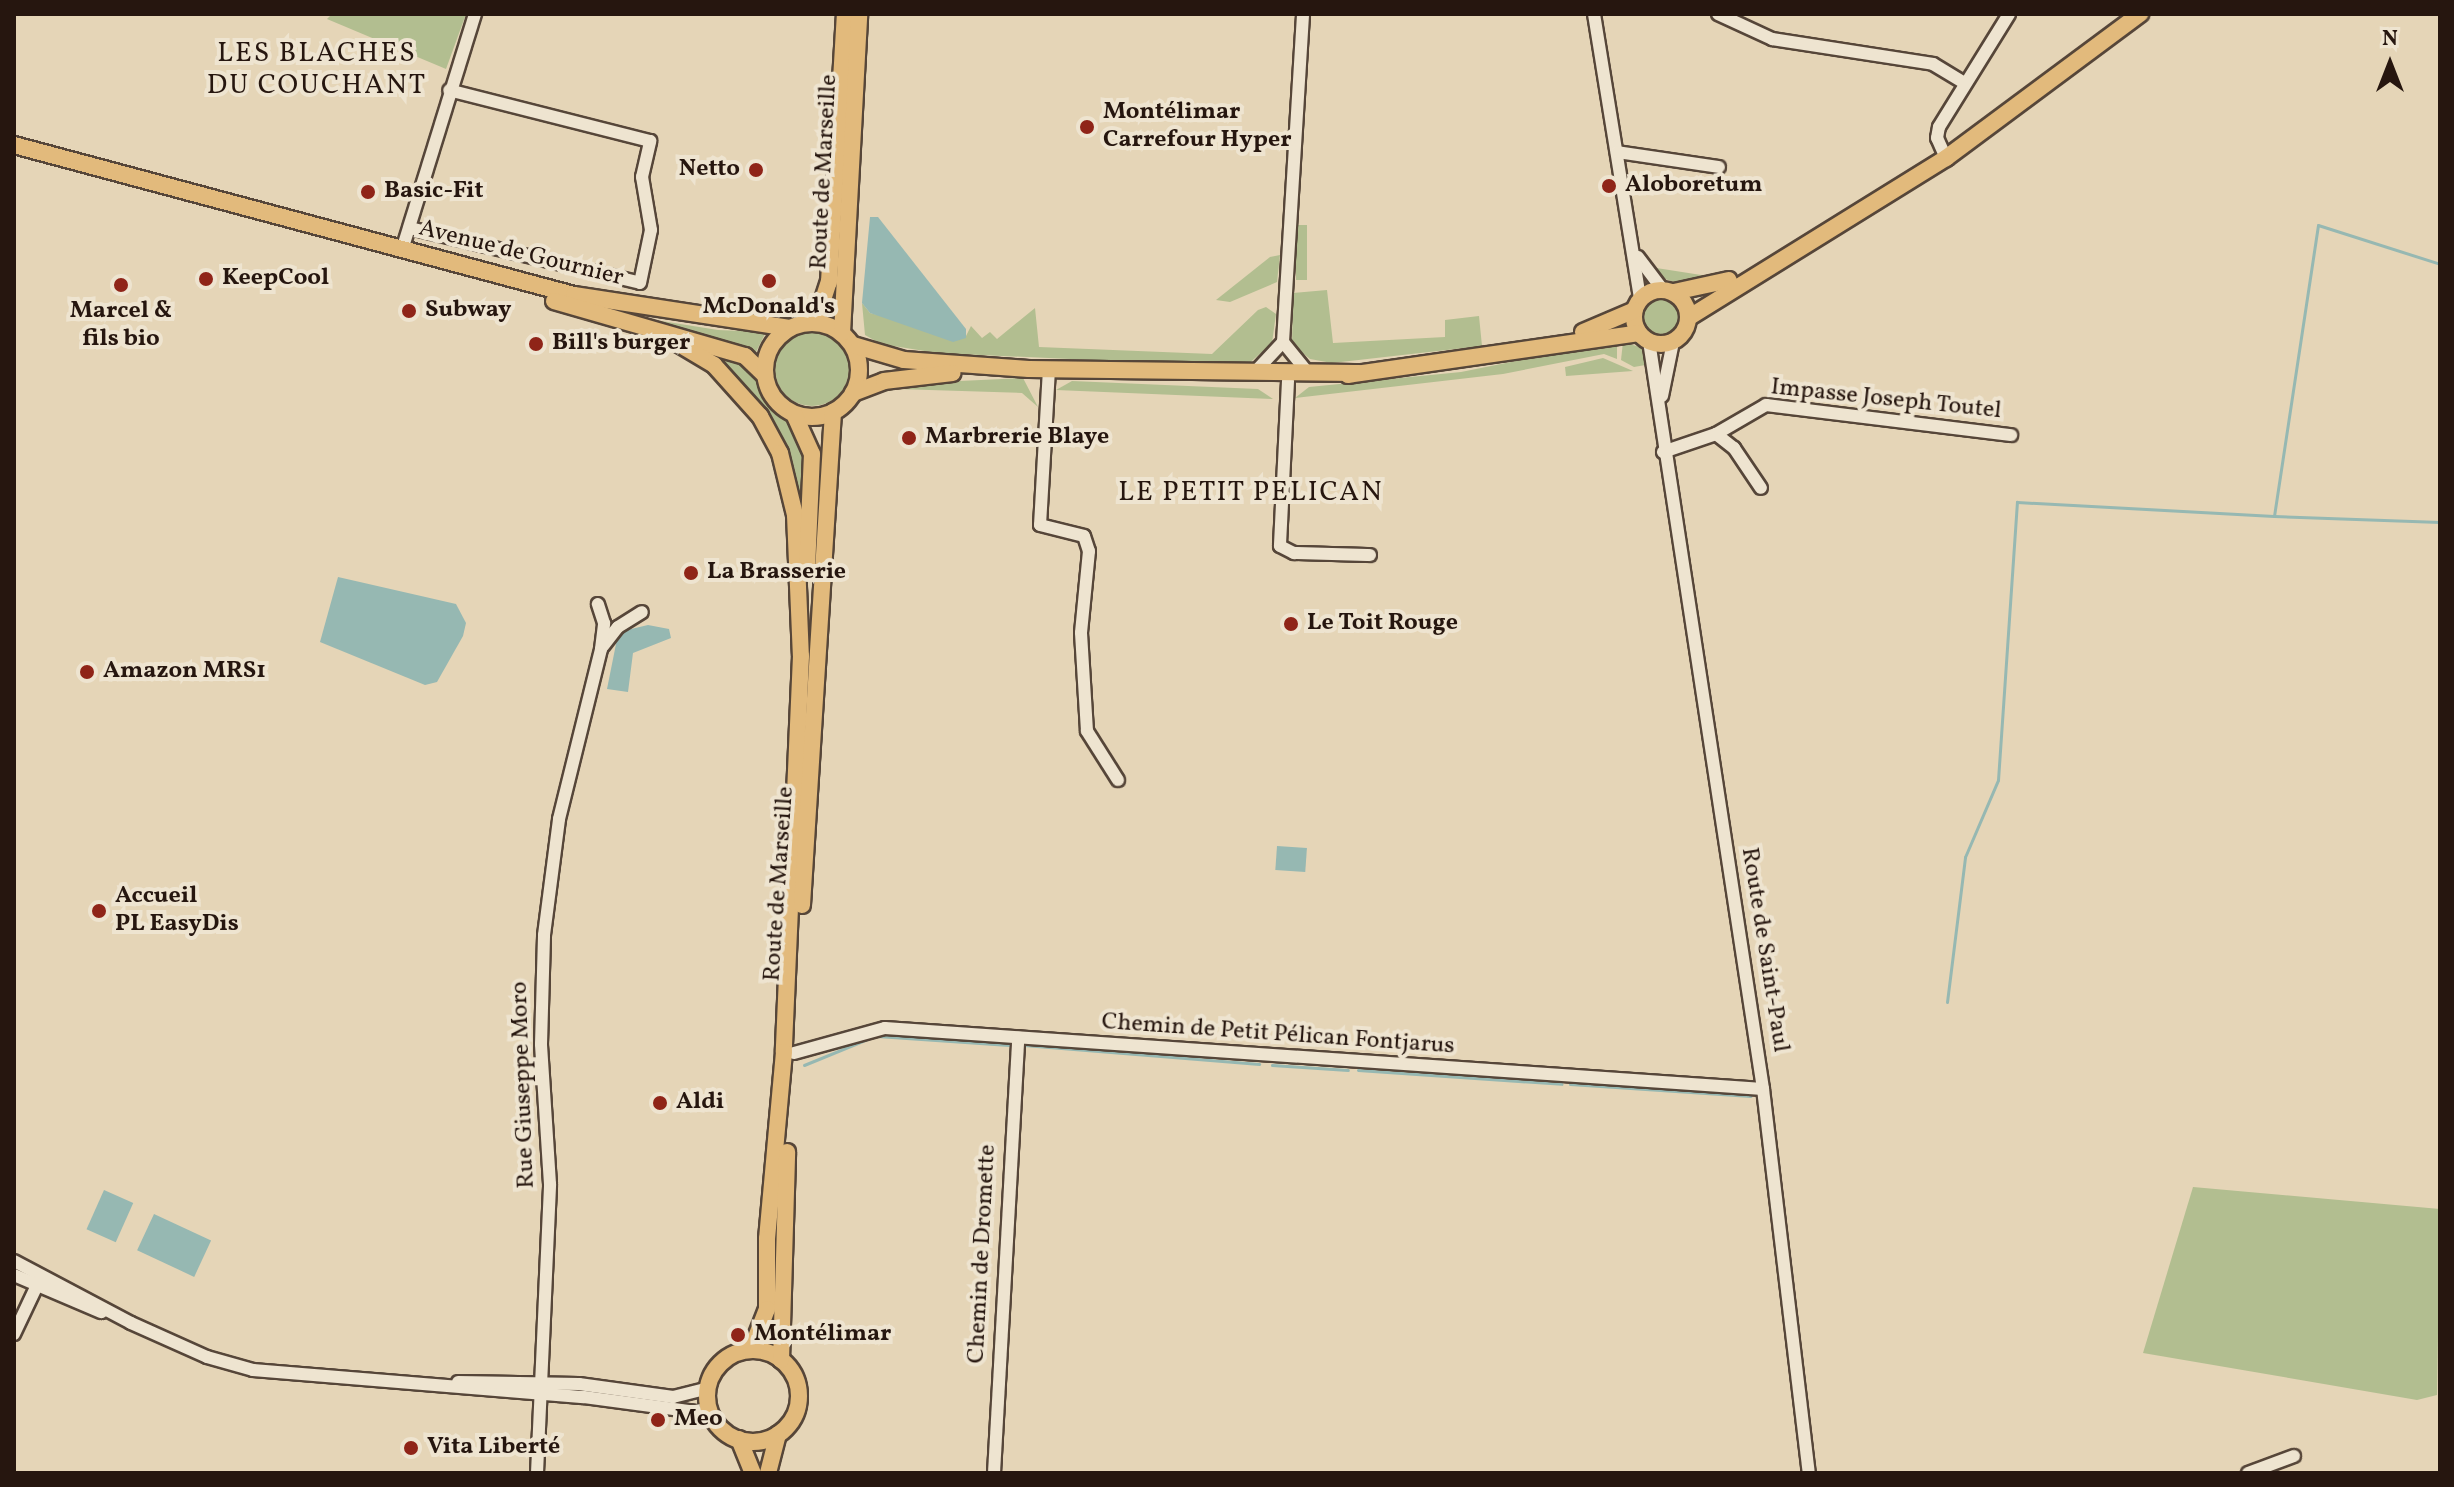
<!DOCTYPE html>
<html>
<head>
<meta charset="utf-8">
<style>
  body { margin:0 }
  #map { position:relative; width:2454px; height:1487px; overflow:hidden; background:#e5d5b7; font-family:Vollkorn,serif }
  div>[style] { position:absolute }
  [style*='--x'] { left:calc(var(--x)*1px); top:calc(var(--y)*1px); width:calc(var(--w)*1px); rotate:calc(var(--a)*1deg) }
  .green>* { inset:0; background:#b2be90; transform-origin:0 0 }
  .round { border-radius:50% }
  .water>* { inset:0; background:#96b8b2; transform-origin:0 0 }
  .stream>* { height:3px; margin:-1.5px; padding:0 1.5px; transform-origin:1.5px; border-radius:1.5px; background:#96b8b2 }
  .roads { filter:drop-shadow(2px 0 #564639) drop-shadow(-2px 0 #564639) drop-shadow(0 2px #564639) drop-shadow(0 -2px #564639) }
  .minor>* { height:12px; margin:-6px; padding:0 6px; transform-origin:6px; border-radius:6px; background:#eee4d0 }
  .major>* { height:16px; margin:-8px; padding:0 8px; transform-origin:8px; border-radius:8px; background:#e2ba7c }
  .major>.ring { margin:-8px; padding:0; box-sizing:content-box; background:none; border:16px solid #e2ba7c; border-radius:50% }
  .dots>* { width:22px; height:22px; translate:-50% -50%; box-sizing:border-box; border:4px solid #eee4d0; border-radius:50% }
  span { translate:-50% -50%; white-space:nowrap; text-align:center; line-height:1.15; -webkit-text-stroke:8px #eee4d0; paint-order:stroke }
  .poi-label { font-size:24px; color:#26160f; font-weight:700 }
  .left { translate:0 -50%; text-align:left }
  .right { translate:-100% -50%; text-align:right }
  .street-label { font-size:24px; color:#26160f }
  .quarter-label { font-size:28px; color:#26160f; letter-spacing:2px }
  .frame { position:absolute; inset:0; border:16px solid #26160f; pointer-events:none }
  .north { position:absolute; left:2350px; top:24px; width:80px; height:80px; -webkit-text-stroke:6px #eee4d0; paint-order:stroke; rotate:0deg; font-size:22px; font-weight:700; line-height:32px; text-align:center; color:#26160f }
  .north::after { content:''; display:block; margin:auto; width:28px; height:36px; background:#26160f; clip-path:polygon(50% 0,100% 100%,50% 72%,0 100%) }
</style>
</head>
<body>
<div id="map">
  <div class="green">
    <div style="clip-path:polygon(332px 14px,466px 14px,446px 69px,327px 19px)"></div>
    <div style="left:1296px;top:225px;width:11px;height:55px"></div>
    <div style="clip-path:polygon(1280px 255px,1277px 282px,1230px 302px,1216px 300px,1270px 257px)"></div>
    <div style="clip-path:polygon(1650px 267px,1714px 277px,1689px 287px,1656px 276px)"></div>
    <div style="clip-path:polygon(1327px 290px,1333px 343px,1445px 337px,1445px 320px,1479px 316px,1482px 346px,1332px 363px,1310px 359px,1292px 344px,1293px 293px)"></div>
    <div class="round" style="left:1644px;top:300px;width:34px;height:34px"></div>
    <div style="clip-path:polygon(862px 303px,870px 313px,965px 338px,971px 326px,982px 338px,990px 332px,997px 339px,1035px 308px,1039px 347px,1212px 354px,1258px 310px,1266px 307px,1276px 314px,1272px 343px,1245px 367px,937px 353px,881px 344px,865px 335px)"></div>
    <div style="clip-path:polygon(649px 319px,718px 330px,766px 332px,754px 356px,646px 322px)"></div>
    <div class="round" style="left:775px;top:332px;width:74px;height:74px"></div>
    <div style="clip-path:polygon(1617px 341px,1617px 359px,1604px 354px,1503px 374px,1295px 398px,1309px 387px,1461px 372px)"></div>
    <div style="clip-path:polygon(1623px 342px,1643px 348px,1651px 364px,1634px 367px,1621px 360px)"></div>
    <div style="clip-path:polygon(694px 344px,725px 352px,755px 371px,770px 404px,795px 425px,804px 439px,807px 481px,801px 514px,753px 397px)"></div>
    <div style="clip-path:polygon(1603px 358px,1633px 371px,1566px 376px,1565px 367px)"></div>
    <div style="clip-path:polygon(1023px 378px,1038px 407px,1022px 393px,897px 389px,872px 395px,896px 384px)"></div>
    <div style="clip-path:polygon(1072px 381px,1258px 389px,1273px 399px,1056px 390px)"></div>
    <div style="clip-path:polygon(2193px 1187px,2440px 1209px,2437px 1395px,2417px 1400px,2143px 1353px)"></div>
  </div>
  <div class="water">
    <div style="clip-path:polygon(870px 217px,878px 217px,966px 329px,966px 338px,953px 342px,870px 313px,862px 303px)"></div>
    <div style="clip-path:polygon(338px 577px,456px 604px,466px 623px,463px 636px,437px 682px,425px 685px,320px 642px)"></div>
    <div style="clip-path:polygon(648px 625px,669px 629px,671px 638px,633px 653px,628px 692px,607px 689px,617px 639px,627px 630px)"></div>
    <div style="left:1277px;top:846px;width:30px;height:24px;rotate:4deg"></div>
    <div style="left:104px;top:1190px;width:32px;height:43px;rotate:24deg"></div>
    <div style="left:154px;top:1214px;width:63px;height:40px;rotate:25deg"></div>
  </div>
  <div class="stream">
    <div style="--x:2274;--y:516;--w:166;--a:2.1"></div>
    <div style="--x:1947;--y:1002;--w:146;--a:-82.9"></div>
    <div style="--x:1965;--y:857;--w:84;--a:-66.8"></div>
    <div style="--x:1998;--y:780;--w:279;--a:-86.1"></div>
    <div style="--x:2017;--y:502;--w:257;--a:3.1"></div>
    <div style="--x:2274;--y:516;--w:294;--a:-81.4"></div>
    <div style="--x:2318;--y:225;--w:128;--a:17.7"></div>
    <div style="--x:877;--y:1036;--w:132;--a:3.9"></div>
    <div style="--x:1024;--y:1045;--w:236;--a:4.6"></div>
    <div style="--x:804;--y:1065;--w:71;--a:-22.2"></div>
    <div style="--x:1272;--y:1065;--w:76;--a:3.8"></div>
    <div style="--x:1358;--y:1070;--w:204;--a:3.9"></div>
    <div style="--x:1570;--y:1084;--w:181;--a:3.8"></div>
  </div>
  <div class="roads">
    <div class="minor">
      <div style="--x:1594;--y:14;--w:289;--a:80.8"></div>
      <div style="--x:1718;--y:14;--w:60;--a:24.8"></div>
      <div style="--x:1772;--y:39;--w:163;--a:8.8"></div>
      <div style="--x:1933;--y:64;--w:35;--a:31"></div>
      <div style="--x:1617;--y:152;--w:103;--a:8.4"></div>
      <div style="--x:1946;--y:158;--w:22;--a:-114"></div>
      <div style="--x:1937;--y:138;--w:11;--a:-80"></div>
      <div style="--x:1939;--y:127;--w:133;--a:-58.2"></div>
      <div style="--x:410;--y:228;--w:236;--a:13.4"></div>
      <div style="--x:640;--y:283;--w:54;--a:-78.3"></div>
      <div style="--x:651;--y:230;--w:54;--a:-99.6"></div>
      <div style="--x:642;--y:177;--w:37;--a:-77"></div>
      <div style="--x:650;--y:141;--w:207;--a:-165.8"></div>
      <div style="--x:402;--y:250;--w:247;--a:-72.8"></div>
      <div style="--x:1638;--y:257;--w:40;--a:53"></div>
      <div style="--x:1649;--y:341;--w:757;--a:81.33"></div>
      <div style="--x:1763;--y:1089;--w:387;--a:83.2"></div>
      <div style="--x:1283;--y:342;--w:38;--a:51"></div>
      <div style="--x:1049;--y:369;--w:156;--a:93.3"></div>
      <div style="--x:1040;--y:525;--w:45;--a:14"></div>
      <div style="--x:1084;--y:536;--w:16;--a:72"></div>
      <div style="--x:1089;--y:551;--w:82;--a:95.6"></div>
      <div style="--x:1081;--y:633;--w:98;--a:86.5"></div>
      <div style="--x:1087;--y:731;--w:58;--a:57.7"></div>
      <div style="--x:1255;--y:372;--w:41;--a:-47"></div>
      <div style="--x:1283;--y:342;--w:329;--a:-86.5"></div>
      <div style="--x:1288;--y:381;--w:165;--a:92.8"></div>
      <div style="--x:1280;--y:546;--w:16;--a:27"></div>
      <div style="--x:1294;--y:553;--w:76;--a:1.5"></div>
      <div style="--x:1662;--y:396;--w:55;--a:-78.5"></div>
      <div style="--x:1716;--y:434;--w:23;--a:38"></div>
      <div style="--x:1734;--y:448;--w:48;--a:56"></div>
      <div style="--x:1663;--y:452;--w:56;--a:-18.8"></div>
      <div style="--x:1716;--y:434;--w:58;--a:-30.1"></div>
      <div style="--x:1766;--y:405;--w:247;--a:7"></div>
      <div style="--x:603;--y:646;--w:24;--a:-52"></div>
      <div style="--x:618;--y:627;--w:28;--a:-32"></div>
      <div style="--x:794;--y:1053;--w:94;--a:-15.4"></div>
      <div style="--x:885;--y:1028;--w:880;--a:3.97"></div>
      <div style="--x:14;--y:1261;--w:132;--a:27.9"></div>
      <div style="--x:131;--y:1323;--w:83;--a:24.1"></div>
      <div style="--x:207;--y:1357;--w:48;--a:15.8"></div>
      <div style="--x:253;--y:1370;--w:332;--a:4.7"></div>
      <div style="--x:584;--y:1397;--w:128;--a:7.6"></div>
      <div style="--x:14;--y:1275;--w:95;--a:23"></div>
      <div style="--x:14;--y:1334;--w:61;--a:-64.7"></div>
      <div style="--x:458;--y:1382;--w:121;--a:0.9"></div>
      <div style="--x:579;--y:1384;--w:95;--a:7.9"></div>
      <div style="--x:673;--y:1397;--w:36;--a:-14"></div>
      <div style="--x:537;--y:1473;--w:289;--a:-87.4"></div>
      <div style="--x:550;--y:1184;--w:140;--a:-93.7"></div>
      <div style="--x:541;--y:1044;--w:109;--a:-88.4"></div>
      <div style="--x:544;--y:935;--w:117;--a:-82.6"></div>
      <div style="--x:559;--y:819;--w:175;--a:-76.1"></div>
      <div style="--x:601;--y:649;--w:26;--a:-83"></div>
      <div style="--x:604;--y:623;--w:20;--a:-108"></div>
      <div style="--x:994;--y:1473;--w:436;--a:-86.8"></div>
      <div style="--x:2248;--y:1473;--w:49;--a:-20.3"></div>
    </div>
    <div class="major">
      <div style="--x:14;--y:145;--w:580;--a:15"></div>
      <div style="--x:574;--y:295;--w:218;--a:8.7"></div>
      <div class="ring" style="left:1634px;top:290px;width:38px;height:38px"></div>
      <div style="--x:1674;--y:292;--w:56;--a:-12.3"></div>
      <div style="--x:554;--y:301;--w:199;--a:16.1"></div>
      <div style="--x:745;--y:356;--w:28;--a:44"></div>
      <div style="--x:1688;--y:318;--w:304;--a:-31.8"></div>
      <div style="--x:1946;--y:158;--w:242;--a:-36.6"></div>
      <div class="ring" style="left:765px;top:323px;width:78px;height:78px"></div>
      <div style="--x:808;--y:323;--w:16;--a:-45"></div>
      <div style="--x:819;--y:312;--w:32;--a:-72"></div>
      <div style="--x:829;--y:282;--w:268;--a:-86.6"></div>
      <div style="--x:1583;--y:332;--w:56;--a:-22.9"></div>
      <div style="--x:842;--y:333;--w:319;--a:-86.9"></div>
      <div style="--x:662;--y:334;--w:61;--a:30.8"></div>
      <div style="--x:714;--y:365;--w:69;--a:48"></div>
      <div style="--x:760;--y:416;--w:42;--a:61.6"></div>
      <div style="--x:780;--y:453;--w:64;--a:76.4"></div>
      <div style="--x:795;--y:515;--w:141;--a:87.6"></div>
      <div style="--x:801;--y:656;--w:396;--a:92.5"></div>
      <div style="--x:784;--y:1052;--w:188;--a:95.2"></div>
      <div style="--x:767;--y:1239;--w:70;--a:90"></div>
      <div style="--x:767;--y:1309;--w:44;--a:111.3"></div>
      <div style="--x:853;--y:345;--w:53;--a:16.4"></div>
      <div style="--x:904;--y:360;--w:125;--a:4.1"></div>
      <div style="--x:1029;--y:369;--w:330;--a:0.7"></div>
      <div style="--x:1348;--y:375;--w:294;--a:-8.2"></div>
      <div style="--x:853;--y:393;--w:33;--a:-21"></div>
      <div style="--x:884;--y:381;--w:69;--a:-6.6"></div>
      <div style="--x:794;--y:414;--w:44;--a:65.8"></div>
      <div style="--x:812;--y:454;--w:114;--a:92.5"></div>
      <div style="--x:802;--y:905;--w:494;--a:-86.4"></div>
      <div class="ring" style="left:707px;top:1350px;width:76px;height:76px"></div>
      <div style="--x:781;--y:1360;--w:208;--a:-88.3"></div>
      <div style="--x:739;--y:1439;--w:37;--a:68"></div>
      <div style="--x:768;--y:1473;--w:40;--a:-75.6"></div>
    </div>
  </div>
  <div class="dots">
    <div style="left:1087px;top:127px;background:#8f2418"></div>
    <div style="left:756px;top:170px;background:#8f2418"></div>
    <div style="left:1609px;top:186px;background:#8f2418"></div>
    <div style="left:368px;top:192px;background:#8f2418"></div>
    <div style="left:206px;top:279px;background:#8f2418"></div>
    <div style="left:769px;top:281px;background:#8f2418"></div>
    <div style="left:121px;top:285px;background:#8f2418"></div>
    <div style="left:409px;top:311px;background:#8f2418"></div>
    <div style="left:536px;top:344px;background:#8f2418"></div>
    <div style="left:909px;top:438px;background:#8f2418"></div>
    <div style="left:691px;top:573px;background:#8f2418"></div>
    <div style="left:1291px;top:624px;background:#8f2418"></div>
    <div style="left:87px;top:672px;background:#8f2418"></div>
    <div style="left:99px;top:911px;background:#8f2418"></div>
    <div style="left:660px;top:1103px;background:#8f2418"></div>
    <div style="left:738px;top:1335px;background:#8f2418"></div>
    <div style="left:658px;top:1420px;background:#8f2418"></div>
    <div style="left:411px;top:1448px;background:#8f2418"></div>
  </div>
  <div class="poi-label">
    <span class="left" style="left:1103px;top:127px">Montélimar<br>Carrefour Hyper</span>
    <span class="right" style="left:740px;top:170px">Netto</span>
    <span class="left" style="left:1625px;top:186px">Aloboretum</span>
    <span class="left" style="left:384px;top:192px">Basic-Fit</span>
    <span class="left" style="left:222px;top:279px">KeepCool</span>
    <span style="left:769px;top:308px">McDonald's</span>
    <span class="left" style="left:425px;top:311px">Subway</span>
    <span style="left:121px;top:326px">Marcel &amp;<br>fils bio</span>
    <span class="left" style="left:552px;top:344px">Bill's burger</span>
    <span class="left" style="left:925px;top:438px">Marbrerie Blaye</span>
    <span class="left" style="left:707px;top:573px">La Brasserie</span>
    <span class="left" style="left:1307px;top:624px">Le Toit Rouge</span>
    <span class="left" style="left:103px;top:672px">Amazon MRS1</span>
    <span class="left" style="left:115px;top:911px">Accueil<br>PL EasyDis</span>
    <span class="left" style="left:676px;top:1103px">Aldi</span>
    <span class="left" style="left:754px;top:1335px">Montélimar</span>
    <span class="left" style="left:674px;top:1420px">Meo</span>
    <span class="left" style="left:427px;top:1448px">Vita Liberté</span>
  </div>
  <div class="street-label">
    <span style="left:825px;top:172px;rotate:-87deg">Route de Marseille</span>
    <span style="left:521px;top:254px;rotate:14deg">Avenue de Gournier</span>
    <span style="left:1886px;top:400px;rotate:6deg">Impasse Joseph Toutel</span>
    <span style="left:780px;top:884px;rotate:-86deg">Route de Marseille</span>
    <span style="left:1764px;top:950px;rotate:81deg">Route de Saint-Paul</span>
    <span style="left:1278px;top:1035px;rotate:4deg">Chemin de Petit Pélican Fontjarus</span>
    <span style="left:524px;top:1085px;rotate:-92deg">Rue Giuseppe Moro</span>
    <span style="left:983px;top:1254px;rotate:-87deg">Chemin de Dromette</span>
  </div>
  <div class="quarter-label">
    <span style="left:317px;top:70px">LES BLACHES<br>DU COUCHANT</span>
    <span style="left:1251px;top:493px">LE PETIT PELICAN</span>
  </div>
  <div class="frame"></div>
  <div class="north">N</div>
</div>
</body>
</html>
